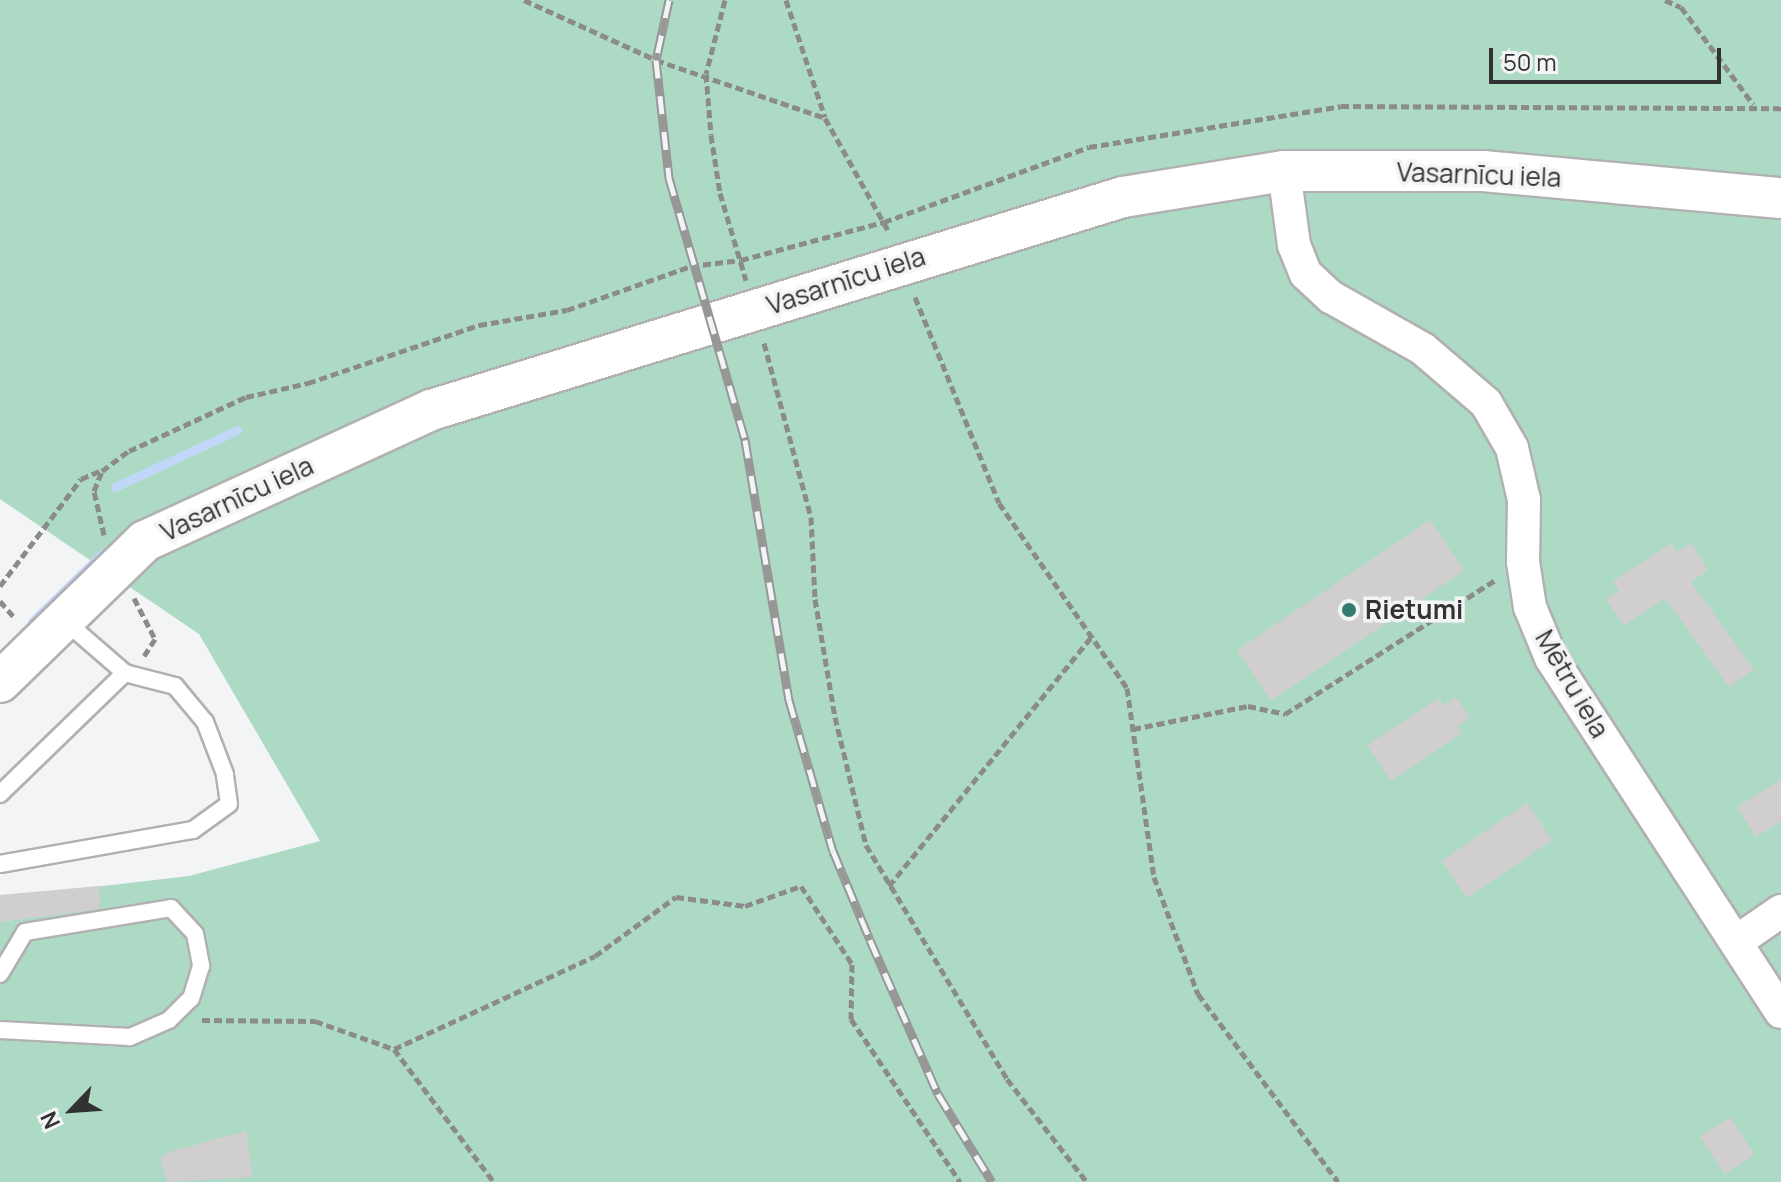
<!DOCTYPE html>
<html>
<head>
<meta charset="utf-8">
<style>
  body { margin:0 }
  #map { position:relative; width:1781px; height:1182px; overflow:hidden; background:#f3f4f5; font-family:Manrope,sans-serif }
  div>[style] { position:absolute }
  [style*='--x'] { left:calc(var(--x)*1px); top:calc(var(--y)*1px); width:calc(var(--w)*1px); rotate:calc(var(--a)*1deg) }
  .green>* { inset:0; background:#acdac4 }
  .stream>* { height:9px; margin:-4.5px; padding:0 4.5px; transform-origin:4.5px; border-radius:4.5px; background:#c1d7f8 }
  .building>* { inset:0; background:#d0cecf; transform-origin:0 0 }
  .path>* { height:5px; margin-top:-2.5px; transform-origin:0; background:repeating-linear-gradient(90deg,#8b8b8c 0 8px,transparent 0 12px) }
  .roads { filter:drop-shadow(2px 0 #b1b1b2) drop-shadow(-2px 0 #b1b1b2) drop-shadow(0 2px #b1b1b2) drop-shadow(0 -2px #b1b1b2) }
  .service>* { height:16px; margin:-8px; padding:0 8px; transform-origin:8px; border-radius:8px; background:#fff }
  .minor>* { height:32px; margin:-16px; padding:0 16px; transform-origin:16px; border-radius:16px; background:#fff }
  .tertiary>* { height:40px; margin:-20px; padding:0 20px; transform-origin:20px; border-radius:20px; background:#fff }
  .rail>* { height:9px; margin-top:-4.5px; transform-origin:0; background:repeating-linear-gradient(90deg,#f3f4f5 0 18px,#979798 0 36px); box-sizing:border-box; border-block:2px solid #979798 }
  .dots>* { width:22px; height:22px; translate:-50% -50%; box-sizing:border-box; border:4px solid #f3f4f5; border-radius:50% }
  span { translate:-50% -50%; white-space:nowrap; text-align:center; line-height:1.15; -webkit-text-stroke:7px #f3f4f5; paint-order:stroke }
  .street-label { font-size:26px; color:#323232 }
  .poi-label { font-size:26px; color:#323232; font-weight:700 }
  .left { translate:0 -50%; text-align:left }
  .north { position:absolute; left:32px; top:1070px; width:80px; height:80px; -webkit-text-stroke:6px #f3f4f5; paint-order:stroke; rotate:245deg; font-size:22px; font-weight:700; line-height:32px; text-align:center; color:#323232 }
  .north::after { content:''; display:block; margin:auto; width:28px; height:36px; background:#323232; clip-path:polygon(50% 0,100% 100%,50% 72%,0 100%) }
  .scale { position:absolute; left:1489px; top:48px; width:232px; height:36px; box-sizing:border-box; border:4px solid #323232; border-top:0; padding-left:10px; font-size:24px; line-height:28px; white-space:nowrap; color:#323232; -webkit-text-stroke:6px #f3f4f5; paint-order:stroke }
</style>
</head>
<body>
<div id="map">
  <div class="green">
    <div style="clip-path:polygon(0 0,1781px 0,1781px 1182px,0 1182px,0 898px,189px 876px,320px 841px,199px 634px,0 499px)"></div>
  </div>
  <div class="stream">
    <div style="--x:115;--y:487;--w:135;--a:-25"></div>
    <div style="--x:32;--y:622;--w:99;--a:-44.2"></div>
  </div>
  <div class="building">
    <div style="left:1430px;top:520px;width:61px;height:233px;rotate:56deg"></div>
    <div style="clip-path:polygon(1671px 543px,1677px 552px,1691px 543px,1708px 570px,1691px 582px,1754px 670px,1729px 687px,1665px 598px,1624px 626px,1606px 599px,1619px 591px,1613px 581px)"></div>
    <div style="clip-path:polygon(1456px 697px,1470px 718px,1458px 726px,1462px 733px,1391px 781px,1367px 745px,1439px 698px,1443px 705px)"></div>
    <div style="clip-path:polygon(1781px 779px,1781px 821px,1756px 837px,1737px 807px)"></div>
    <div style="left:1527px;top:803px;width:45px;height:103px;rotate:56deg"></div>
    <div style="clip-path:polygon(99px 886px,100px 909px,0 922px,0 895px)"></div>
    <div style="left:1730px;top:1117px;width:45px;height:36px;rotate:57deg"></div>
    <div style="clip-path:polygon(246px 1131px,253px 1177px,167px 1182px,160px 1158px,169px 1152px)"></div>
  </div>
  <div class="path">
    <div style="--x:524;--y:0;--w:145;--a:24.4"></div>
    <div style="--x:656;--y:60;--w:179;--a:18.9"></div>
    <div style="--x:825;--y:118;--w:131;--a:60.7"></div>
    <div style="--x:725;--y:0;--w:76;--a:104.4"></div>
    <div style="--x:706;--y:74;--w:61;--a:85.3"></div>
    <div style="--x:711;--y:135;--w:59;--a:81.2"></div>
    <div style="--x:720;--y:193;--w:91;--a:73.4"></div>
    <div style="--x:786;--y:0;--w:123;--a:71.6"></div>
    <div style="--x:1665;--y:0;--w:17;--a:24"></div>
    <div style="--x:1681;--y:7;--w:121;--a:53.4"></div>
    <div style="--x:915;--y:297;--w:222;--a:67.8"></div>
    <div style="--x:999;--y:503;--w:225;--a:55.3"></div>
    <div style="--x:1127;--y:688;--w:191;--a:81.9"></div>
    <div style="--x:1154;--y:877;--w:125;--a:69.4"></div>
    <div style="--x:1198;--y:994;--w:234;--a:53.3"></div>
    <div style="--x:764;--y:343;--w:180;--a:74.9"></div>
    <div style="--x:811;--y:517;--w:82;--a:87.2"></div>
    <div style="--x:815;--y:599;--w:120;--a:80.4"></div>
    <div style="--x:835;--y:717;--w:132;--a:76.4"></div>
    <div style="--x:866;--y:845;--w:273;--a:58.9"></div>
    <div style="--x:1007;--y:1079;--w:130;--a:52.2"></div>
    <div style="--x:104;--y:535;--w:45;--a:-102.8"></div>
    <div style="--x:94;--y:491;--w:22;--a:-68"></div>
    <div style="--x:102;--y:471;--w:34;--a:-37"></div>
    <div style="--x:129;--y:451;--w:129;--a:-24.8"></div>
    <div style="--x:246;--y:397;--w:64;--a:-12.7"></div>
    <div style="--x:308;--y:383;--w:181;--a:-18.7"></div>
    <div style="--x:479;--y:325;--w:89;--a:-9.7"></div>
    <div style="--x:567;--y:310;--w:132;--a:-19.5"></div>
    <div style="--x:691;--y:266;--w:50;--a:-6.8"></div>
    <div style="--x:741;--y:260;--w:148;--a:-14.9"></div>
    <div style="--x:884;--y:222;--w:218;--a:-20.1"></div>
    <div style="--x:1089;--y:147;--w:255;--a:-9.2"></div>
    <div style="--x:1341;--y:106;--w:440;--a:0.3"></div>
    <div style="--x:0;--y:586;--w:134;--a:-52.9"></div>
    <div style="--x:81;--y:479;--w:21;--a:-23"></div>
    <div style="--x:134;--y:598;--w:46;--a:62.9"></div>
    <div style="--x:155;--y:639;--w:20;--a:123"></div>
    <div style="--x:0;--y:601;--w:23;--a:49"></div>
    <div style="--x:1133;--y:729;--w:117;--a:-11.3"></div>
    <div style="--x:1248;--y:706;--w:38;--a:12"></div>
    <div style="--x:1285;--y:714;--w:251;--a:-32.5"></div>
    <div style="--x:889;--y:886;--w:322;--a:-50.9"></div>
    <div style="--x:202;--y:1020;--w:113;--a:0.5"></div>
    <div style="--x:315;--y:1021;--w:84;--a:19.5"></div>
    <div style="--x:394;--y:1049;--w:166;--a:53.1"></div>
    <div style="--x:394;--y:1049;--w:221;--a:-24.8"></div>
    <div style="--x:595;--y:956;--w:100;--a:-36.1"></div>
    <div style="--x:676;--y:897;--w:70;--a:7.4"></div>
    <div style="--x:745;--y:906;--w:59;--a:-19.7"></div>
    <div style="--x:801;--y:886;--w:93;--a:56.8"></div>
    <div style="--x:852;--y:964;--w:55;--a:91"></div>
    <div style="--x:851;--y:1019;--w:196;--a:56.2"></div>
  </div>
  <div class="roads">
    <div class="service">
      <div style="--x:0;--y:794;--w:174;--a:-44.1"></div>
      <div style="--x:0;--y:864;--w:196;--a:-10"></div>
      <div style="--x:193;--y:830;--w:44;--a:-35.8"></div>
      <div style="--x:229;--y:804;--w:30;--a:-98"></div>
      <div style="--x:225;--y:774;--w:56;--a:-111"></div>
      <div style="--x:205;--y:722;--w:47;--a:-129.8"></div>
      <div style="--x:175;--y:686;--w:52;--a:-165.4"></div>
      <div style="--x:125;--y:673;--w:79;--a:-139.1"></div>
      <div style="--x:0;--y:974;--w:49;--a:-59.2"></div>
      <div style="--x:25;--y:932;--w:148;--a:-9.3"></div>
      <div style="--x:171;--y:908;--w:35;--a:47"></div>
      <div style="--x:195;--y:934;--w:33;--a:79"></div>
      <div style="--x:201;--y:966;--w:34;--a:107"></div>
      <div style="--x:191;--y:998;--w:31;--a:135"></div>
      <div style="--x:169;--y:1020;--w:43;--a:156.4"></div>
      <div style="--x:130;--y:1037;--w:130;--a:-176.9"></div>
    </div>
    <div class="minor">
      <div style="--x:1284;--y:171;--w:75;--a:82.3"></div>
      <div style="--x:1294;--y:245;--w:31;--a:68"></div>
      <div style="--x:1306;--y:274;--w:34;--a:43"></div>
      <div style="--x:1331;--y:297;--w:106;--a:29.5"></div>
      <div style="--x:1423;--y:349;--w:83;--a:40.6"></div>
      <div style="--x:1486;--y:403;--w:52;--a:60"></div>
      <div style="--x:1512;--y:448;--w:53;--a:77"></div>
      <div style="--x:1524;--y:500;--w:62;--a:90.9"></div>
      <div style="--x:1523;--y:562;--w:46;--a:81.2"></div>
      <div style="--x:1530;--y:607;--w:55;--a:67.6"></div>
      <div style="--x:1551;--y:658;--w:422;--a:57"></div>
      <div style="--x:1736;--y:942;--w:55;--a:-34.6"></div>
    </div>
    <div class="tertiary">
      <div style="--x:0;--y:682;--w:202;--a:-44.2"></div>
      <div style="--x:145;--y:541;--w:315;--a:-24.6"></div>
      <div style="--x:431;--y:410;--w:724;--a:-17.11"></div>
      <div style="--x:1123;--y:197;--w:163;--a:-9.2"></div>
      <div style="--x:1284;--y:171;--w:199;--a:0"></div>
      <div style="--x:1483;--y:171;--w:299;--a:5.2"></div>
    </div>
  </div>
  <div class="rail">
    <div style="--x:669;--y:0;--w:61;--a:102.2"></div>
    <div style="--x:656;--y:60;--w:119;--a:83.7"></div>
    <div style="--x:669;--y:178;--w:273;--a:73.8"></div>
    <div style="--x:745;--y:440;--w:264;--a:80.4"></div>
    <div style="--x:789;--y:700;--w:157;--a:73.8"></div>
    <div style="--x:833;--y:851;--w:96;--a:67.4"></div>
    <div style="--x:870;--y:940;--w:168;--a:66.2"></div>
    <div style="--x:938;--y:1094;--w:103;--a:58.5"></div>
  </div>
  <div class="dots">
    <div style="left:1349px;top:610px;background:#357b72"></div>
  </div>
  <div class="street-label">
    <span style="left:1479px;top:175px;rotate:2deg">Vasarnīcu iela</span>
    <span style="left:846px;top:281px;rotate:-18deg">Vasarnīcu iela</span>
    <span style="left:237px;top:499px;rotate:-25deg">Vasarnīcu iela</span>
    <span style="left:1572px;top:684px;rotate:60deg">Mētru iela</span>
  </div>
  <div class="poi-label">
    <span class="left" style="left:1365px;top:610px">Rietumi</span>
  </div>
  <div class="north">N</div>
  <div class="scale">50 m</div>
</div>
</body>
</html>
